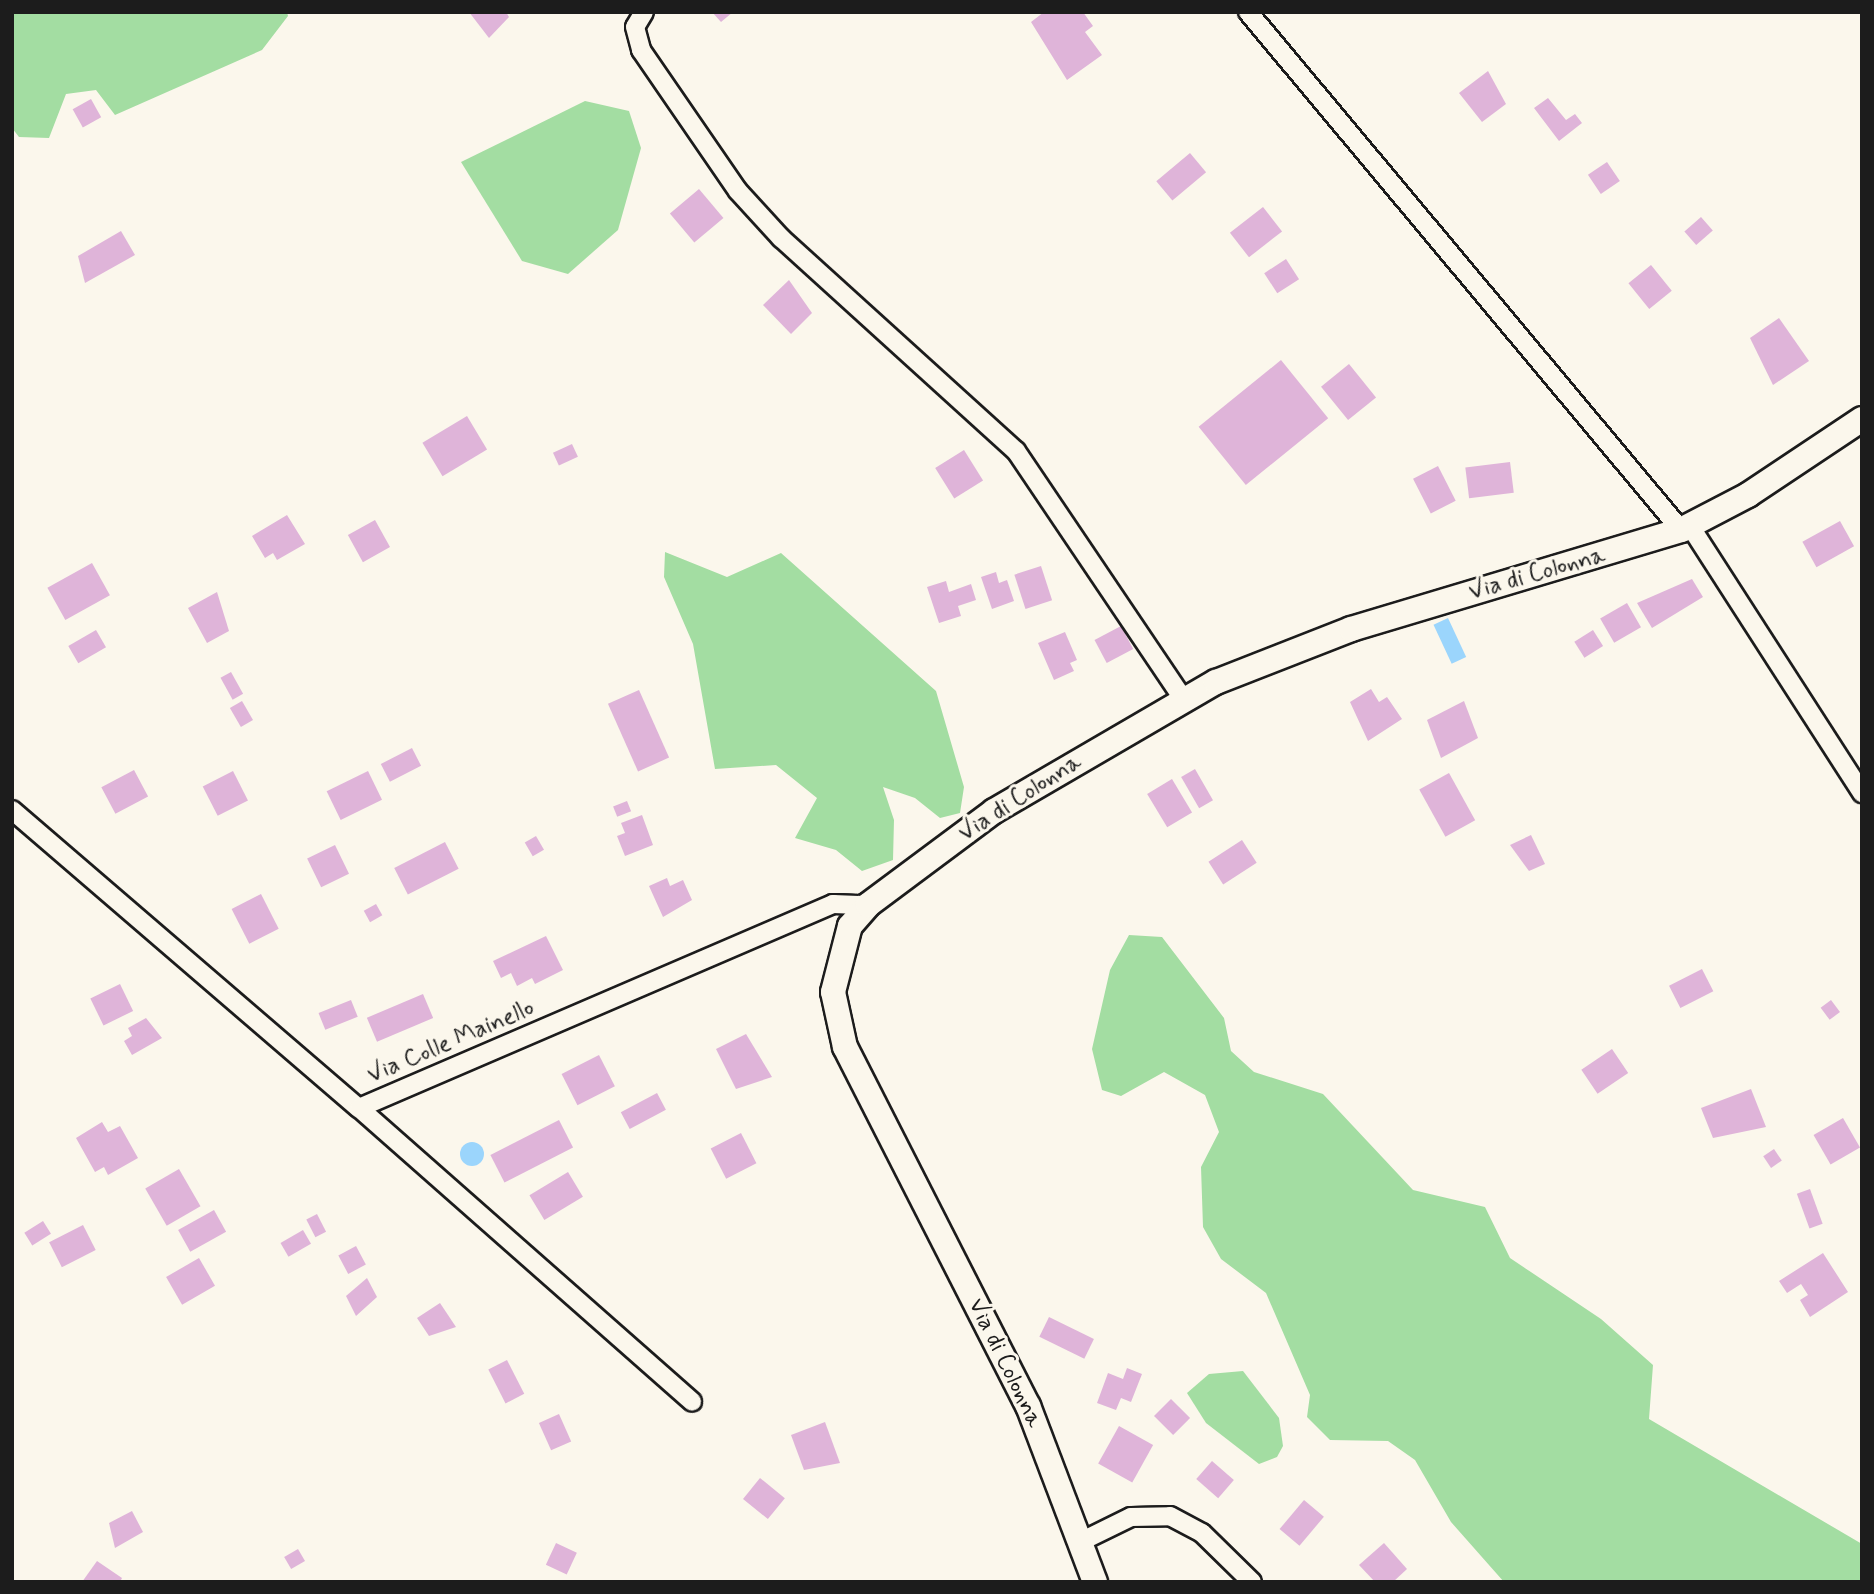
<!DOCTYPE html>
<html>
<head>
<meta charset="utf-8">
<style>
  body { margin:0 }
  #map { position:relative; width:1874px; height:1594px; overflow:hidden; background:#fbf7ec; font-family:Mynerve,sans-serif }
  div>[style] { position:absolute }
  [style*='--x'] { left:calc(var(--x)*1px); top:calc(var(--y)*1px); width:calc(var(--w)*1px); rotate:calc(var(--a)*1deg) }
  .green>* { inset:0; background:#a3dda2 }
  .water>* { inset:0; background:#9bd5fc; transform-origin:0 0 }
  .round { border-radius:50% }
  .building>* { inset:0; background:#dfb4d9; transform-origin:0 0 }
  .roads { filter:drop-shadow(2px 0 #1c1c1c) drop-shadow(-2px 0 #1c1c1c) drop-shadow(0 2px #1c1c1c) drop-shadow(0 -2px #1c1c1c) }
  .street>* { height:18px; margin:-9px; padding:0 9px; transform-origin:9px; border-radius:9px; background:#fbf7ec }
  .secondary>* { height:24px; margin:-12px; padding:0 12px; transform-origin:12px; border-radius:12px; background:#fbf7ec }
  span { translate:-50% -50%; white-space:nowrap; text-align:center; line-height:1.15; -webkit-text-stroke:6px #fbf7ec; paint-order:stroke }
  .street-label { font-size:24px; color:#1c1c1c }
  .frame { position:absolute; inset:0; border:14px solid #1c1c1c; pointer-events:none }
</style>
</head>
<body>
<div id="map">
  <div class="green">
    <div style="clip-path:polygon(12px 12px,287px 12px,288px 16px,262px 50px,115px 115px,96px 90px,66px 94px,49px 138px,19px 137px,12px 128px)"></div>
    <div style="clip-path:polygon(585px 101px,629px 111px,641px 148px,618px 230px,568px 274px,522px 261px,461px 162px)"></div>
    <div style="clip-path:polygon(665px 552px,727px 577px,781px 553px,936px 691px,964px 787px,960px 813px,940px 818px,915px 798px,883px 787px,894px 820px,893px 860px,862px 871px,836px 850px,795px 838px,817px 798px,776px 765px,715px 769px,693px 644px,664px 577px)"></div>
    <div style="clip-path:polygon(1129px 935px,1162px 937px,1224px 1018px,1231px 1051px,1254px 1072px,1323px 1094px,1413px 1190px,1485px 1207px,1510px 1258px,1601px 1319px,1653px 1365px,1649px 1419px,1862px 1544px,1862px 1582px,1504px 1582px,1451px 1522px,1415px 1460px,1388px 1441px,1330px 1440px,1307px 1417px,1310px 1395px,1266px 1293px,1221px 1259px,1203px 1227px,1201px 1167px,1219px 1132px,1205px 1095px,1164px 1072px,1121px 1096px,1102px 1090px,1092px 1049px,1110px 970px)"></div>
    <div style="clip-path:polygon(1243px 1371px,1279px 1418px,1283px 1446px,1277px 1457px,1259px 1464px,1206px 1423px,1187px 1393px,1209px 1374px)"></div>
  </div>
  <div class="water">
    <div style="left:1448px;top:618px;width:43px;height:16px;rotate:65deg"></div>
    <div class="round" style="left:460px;top:1142px;width:24px;height:24px"></div>
  </div>
  <div class="building">
    <div style="clip-path:polygon(469px 12px,506px 12px,509px 17px,489px 38px)"></div>
    <div style="clip-path:polygon(712px 12px,733px 12px,721px 22px)"></div>
    <div style="clip-path:polygon(1044px 12px,1083px 12px,1093px 26px,1085px 32px,1102px 55px,1067px 80px,1031px 22px)"></div>
    <div style="clip-path:polygon(1488px 71px,1506px 104px,1482px 122px,1459px 93px)"></div>
    <div style="clip-path:polygon(1548px 98px,1566px 120px,1575px 114px,1582px 123px,1559px 141px,1534px 108px)"></div>
    <div style="left:91px;top:99px;width:21px;height:21px;rotate:61deg"></div>
    <div style="left:1190px;top:153px;width:25px;height:44px;rotate:50deg"></div>
    <div style="left:1607px;top:162px;width:23px;height:23px;rotate:56deg"></div>
    <div style="left:699px;top:189px;width:38px;height:38px;rotate:50deg"></div>
    <div style="left:1263px;top:207px;width:31px;height:42px;rotate:52deg"></div>
    <div style="left:1701px;top:217px;width:18px;height:22px;rotate:49deg"></div>
    <div style="clip-path:polygon(121px 231px,135px 255px,85px 283px,78px 256px)"></div>
    <div style="left:1286px;top:259px;width:24px;height:26px;rotate:57deg"></div>
    <div style="left:1651px;top:265px;width:33px;height:29px;rotate:51deg"></div>
    <div style="clip-path:polygon(789px 280px,812px 313px,791px 334px,763px 305px)"></div>
    <div style="clip-path:polygon(1779px 318px,1809px 361px,1773px 385px,1750px 338px)"></div>
    <div style="left:1281px;top:360px;width:75px;height:106px;rotate:51deg"></div>
    <div style="left:1349px;top:364px;width:43px;height:36px;rotate:51deg"></div>
    <div style="left:467px;top:416px;width:39px;height:52px;rotate:59deg"></div>
    <div style="left:572px;top:444px;width:14px;height:21px;rotate:65deg"></div>
    <div style="left:964px;top:450px;width:36px;height:34px;rotate:58deg"></div>
    <div style="left:1510px;top:462px;width:31px;height:45px;rotate:83deg"></div>
    <div style="left:1438px;top:466px;width:39px;height:28px;rotate:63deg"></div>
    <div style="clip-path:polygon(287px 515px,305px 544px,277px 560px,273px 553px,265px 558px,252px 536px)"></div>
    <div style="left:375px;top:520px;width:31px;height:31px;rotate:61deg"></div>
    <div style="left:1840px;top:521px;width:29px;height:43px;rotate:61deg"></div>
    <div style="left:92px;top:563px;width:37px;height:51px;rotate:61deg"></div>
    <div style="left:1041px;top:566px;width:36px;height:28px;rotate:72deg"></div>
    <div style="clip-path:polygon(996px 572px,999px 583px,1007px 580px,1014px 601px,992px 609px,981px 577px)"></div>
    <div style="clip-path:polygon(1692px 579px,1703px 597px,1652px 628px,1637px 603px)"></div>
    <div style="clip-path:polygon(946px 581px,949px 592px,971px 584px,976px 600px,958px 606px,961px 616px,939px 623px,927px 587px)"></div>
    <div style="clip-path:polygon(217px 592px,229px 631px,207px 643px,188px 608px)"></div>
    <div style="left:1627px;top:603px;width:28px;height:31px;rotate:60deg"></div>
    <div style="left:1121px;top:626px;width:26px;height:30px;rotate:62deg"></div>
    <div style="left:96px;top:630px;width:20px;height:32px;rotate:60deg"></div>
    <div style="left:1593px;top:630px;width:19px;height:22px;rotate:58deg"></div>
    <div style="clip-path:polygon(1065px 632px,1077px 660px,1070px 663px,1074px 671px,1054px 680px,1038px 643px)"></div>
    <div style="left:231px;top:672px;width:25px;height:12px;rotate:61deg"></div>
    <div style="clip-path:polygon(1371px 689px,1379px 702px,1387px 697px,1402px 719px,1368px 741px,1350px 702px)"></div>
    <div style="left:639px;top:690px;width:74px;height:34px;rotate:66deg"></div>
    <div style="left:242px;top:701px;width:22px;height:14px;rotate:60deg"></div>
    <div style="clip-path:polygon(1464px 701px,1478px 738px,1441px 758px,1427px 720px)"></div>
    <div style="left:412px;top:748px;width:20px;height:35px;rotate:63deg"></div>
    <div style="left:1195px;top:769px;width:36px;height:16px;rotate:60deg"></div>
    <div style="left:134px;top:770px;width:30px;height:37px;rotate:62deg"></div>
    <div style="left:233px;top:771px;width:33px;height:34px;rotate:63deg"></div>
    <div style="left:368px;top:771px;width:32px;height:46px;rotate:64deg"></div>
    <div style="left:1449px;top:773px;width:54px;height:34px;rotate:61deg"></div>
    <div style="left:1172px;top:779px;width:39px;height:29px;rotate:59deg"></div>
    <div style="left:627px;top:801px;width:11px;height:15px;rotate:68deg"></div>
    <div style="clip-path:polygon(642px 815px,653px 845px,625px 856px,617px 836px,625px 833px,621px 823px)"></div>
    <div style="clip-path:polygon(1531px 835px,1545px 864px,1529px 871px,1510px 845px)"></div>
    <div style="left:536px;top:836px;width:16px;height:13px;rotate:60deg"></div>
    <div style="left:1242px;top:840px;width:27px;height:40px;rotate:57deg"></div>
    <div style="left:445px;top:842px;width:30px;height:57px;rotate:63deg"></div>
    <div style="left:335px;top:845px;width:32px;height:31px;rotate:64deg"></div>
    <div style="clip-path:polygon(667px 878px,670px 886px,683px 880px,692px 900px,663px 917px,649px 886px)"></div>
    <div style="left:261px;top:894px;width:39px;height:33px;rotate:63deg"></div>
    <div style="left:376px;top:904px;width:13px;height:14px;rotate:61deg"></div>
    <div style="clip-path:polygon(546px 936px,563px 970px,535px 984px,532px 978px,517px 986px,511px 973px,501px 978px,493px 961px)"></div>
    <div style="left:1702px;top:969px;width:25px;height:37px;rotate:63deg"></div>
    <div style="left:120px;top:984px;width:30px;height:33px;rotate:64deg"></div>
    <div style="left:423px;top:994px;width:26px;height:61px;rotate:67deg"></div>
    <div style="left:351px;top:1000px;width:18px;height:35px;rotate:68deg"></div>
    <div style="left:1831px;top:1000px;width:15px;height:13px;rotate:53deg"></div>
    <div style="clip-path:polygon(146px 1018px,162px 1038px,132px 1055px,124px 1041px,132px 1036px,128px 1028px)"></div>
    <div style="clip-path:polygon(746px 1034px,772px 1077px,736px 1089px,716px 1049px)"></div>
    <div style="left:1612px;top:1049px;width:29px;height:37px;rotate:56deg"></div>
    <div style="left:599px;top:1055px;width:35px;height:42px;rotate:63deg"></div>
    <div style="clip-path:polygon(1751px 1089px,1766px 1127px,1713px 1138px,1701px 1108px)"></div>
    <div style="left:657px;top:1093px;width:19px;height:41px;rotate:62deg"></div>
    <div style="left:1843px;top:1118px;width:34px;height:34px;rotate:60deg"></div>
    <div style="left:559px;top:1120px;width:31px;height:77px;rotate:63deg"></div>
    <div style="clip-path:polygon(102px 1122px,108px 1132px,120px 1126px,138px 1158px,108px 1175px,104px 1167px,95px 1172px,76px 1138px)"></div>
    <div style="left:741px;top:1133px;width:34px;height:34px;rotate:63deg"></div>
    <div style="left:1774px;top:1149px;width:14px;height:13px;rotate:56deg"></div>
    <div style="left:179px;top:1169px;width:43px;height:39px;rotate:60deg"></div>
    <div style="left:568px;top:1172px;width:29px;height:45px;rotate:59deg"></div>
    <div style="left:1810px;top:1189px;width:37px;height:14px;rotate:70deg"></div>
    <div style="left:214px;top:1210px;width:25px;height:41px;rotate:61deg"></div>
    <div style="left:317px;top:1214px;width:20px;height:12px;rotate:63deg"></div>
    <div style="left:43px;top:1221px;width:15px;height:22px;rotate:58deg"></div>
    <div style="left:83px;top:1225px;width:28px;height:38px;rotate:63deg"></div>
    <div style="left:303px;top:1230px;width:16px;height:26px;rotate:60deg"></div>
    <div style="left:356px;top:1246px;width:21px;height:20px;rotate:62deg"></div>
    <div style="clip-path:polygon(1823px 1253px,1848px 1292px,1810px 1317px,1800px 1300px,1808px 1295px,1801px 1284px,1787px 1293px,1779px 1281px)"></div>
    <div style="left:199px;top:1258px;width:32px;height:38px;rotate:60deg"></div>
    <div style="clip-path:polygon(367px 1278px,377px 1297px,356px 1316px,346px 1296px)"></div>
    <div style="clip-path:polygon(440px 1303px,456px 1327px,429px 1336px,417px 1318px)"></div>
    <div style="left:1049px;top:1317px;width:50px;height:22px;rotate:26deg"></div>
    <div style="left:507px;top:1360px;width:38px;height:21px;rotate:63deg"></div>
    <div style="clip-path:polygon(1127px 1368px,1142px 1374px,1131px 1402px,1121px 1398px,1116px 1410px,1097px 1403px,1108px 1373px,1123px 1379px)"></div>
    <div style="left:1171px;top:1399px;width:27px;height:24px;rotate:45deg"></div>
    <div style="left:559px;top:1414px;width:30px;height:22px;rotate:66deg"></div>
    <div style="clip-path:polygon(825px 1422px,840px 1463px,804px 1470px,791px 1435px)"></div>
    <div style="left:1119px;top:1426px;width:39px;height:43px;rotate:29deg"></div>
    <div style="left:1212px;top:1461px;width:29px;height:24px;rotate:41deg"></div>
    <div style="left:760px;top:1478px;width:32px;height:27px;rotate:39deg"></div>
    <div style="left:1304px;top:1500px;width:26px;height:38px;rotate:40deg"></div>
    <div style="clip-path:polygon(132px 1511px,143px 1532px,115px 1548px,109px 1523px)"></div>
    <div style="left:556px;top:1543px;width:23px;height:24px;rotate:25deg"></div>
    <div style="clip-path:polygon(1384px 1543px,1407px 1569px,1393px 1582px,1375px 1582px,1359px 1565px)"></div>
    <div style="left:298px;top:1549px;width:14px;height:16px;rotate:60deg"></div>
    <div style="clip-path:polygon(97px 1561px,122px 1578px,120px 1582px,82px 1582px)"></div>
  </div>
  <div class="roads">
    <div class="street">
      <div style="--x:644;--y:12;--w:17;--a:121"></div>
      <div style="--x:635;--y:27;--w:24;--a:75"></div>
      <div style="--x:641;--y:50;--w:171;--a:55.5"></div>
      <div style="--x:738;--y:191;--w:64;--a:47.5"></div>
      <div style="--x:781;--y:238;--w:317;--a:42.2"></div>
      <div style="--x:1016;--y:451;--w:299;--a:56"></div>
      <div style="--x:1248;--y:12;--w:675;--a:50.11"></div>
      <div style="--x:1690;--y:526;--w:318;--a:57.2"></div>
      <div style="--x:12;--y:810;--w:457;--a:40.7"></div>
      <div style="--x:359;--y:1108;--w:516;--a:-23.29"></div>
      <div style="--x:833;--y:904;--w:35;--a:2"></div>
      <div style="--x:359;--y:1108;--w:444;--a:41.4"></div>
      <div style="--x:1080;--y:1542;--w:57;--a:-26.1"></div>
      <div style="--x:1131;--y:1517;--w:39;--a:-1"></div>
      <div style="--x:1170;--y:1516;--w:36;--a:28"></div>
      <div style="--x:1202;--y:1533;--w:70;--a:44.4"></div>
    </div>
    <div class="secondary">
      <div style="--x:1095;--y:1582;--w:188;--a:-110.8"></div>
      <div style="--x:1028;--y:1406;--w:403;--a:-117"></div>
      <div style="--x:845;--y:1047;--w:56;--a:-102.3"></div>
      <div style="--x:833;--y:992;--w:68;--a:-75.6"></div>
      <div style="--x:850;--y:926;--w:28;--a:-49"></div>
      <div style="--x:868;--y:905;--w:157;--a:-36.7"></div>
      <div style="--x:994;--y:811;--w:257;--a:-30.2"></div>
      <div style="--x:1216;--y:682;--w:145;--a:-21.4"></div>
      <div style="--x:1351;--y:629;--w:345;--a:-16.7"></div>
      <div style="--x:1681;--y:530;--w:76;--a:-27.6"></div>
      <div style="--x:1748;--y:495;--w:137;--a:-33.7"></div>
    </div>
  </div>
  <div class="street-label">
    <span style="left:1537px;top:574px;rotate:-16deg">Via di Colonna</span>
    <span style="left:1020px;top:798px;rotate:-33deg">Via di Colonna</span>
    <span style="left:451px;top:1042px;rotate:-23deg">Via Colle Mainello</span>
    <span style="left:1005px;top:1363px;rotate:64deg">Via di Colonna</span>
  </div>
  <div class="frame"></div>
</div>
</body>
</html>
